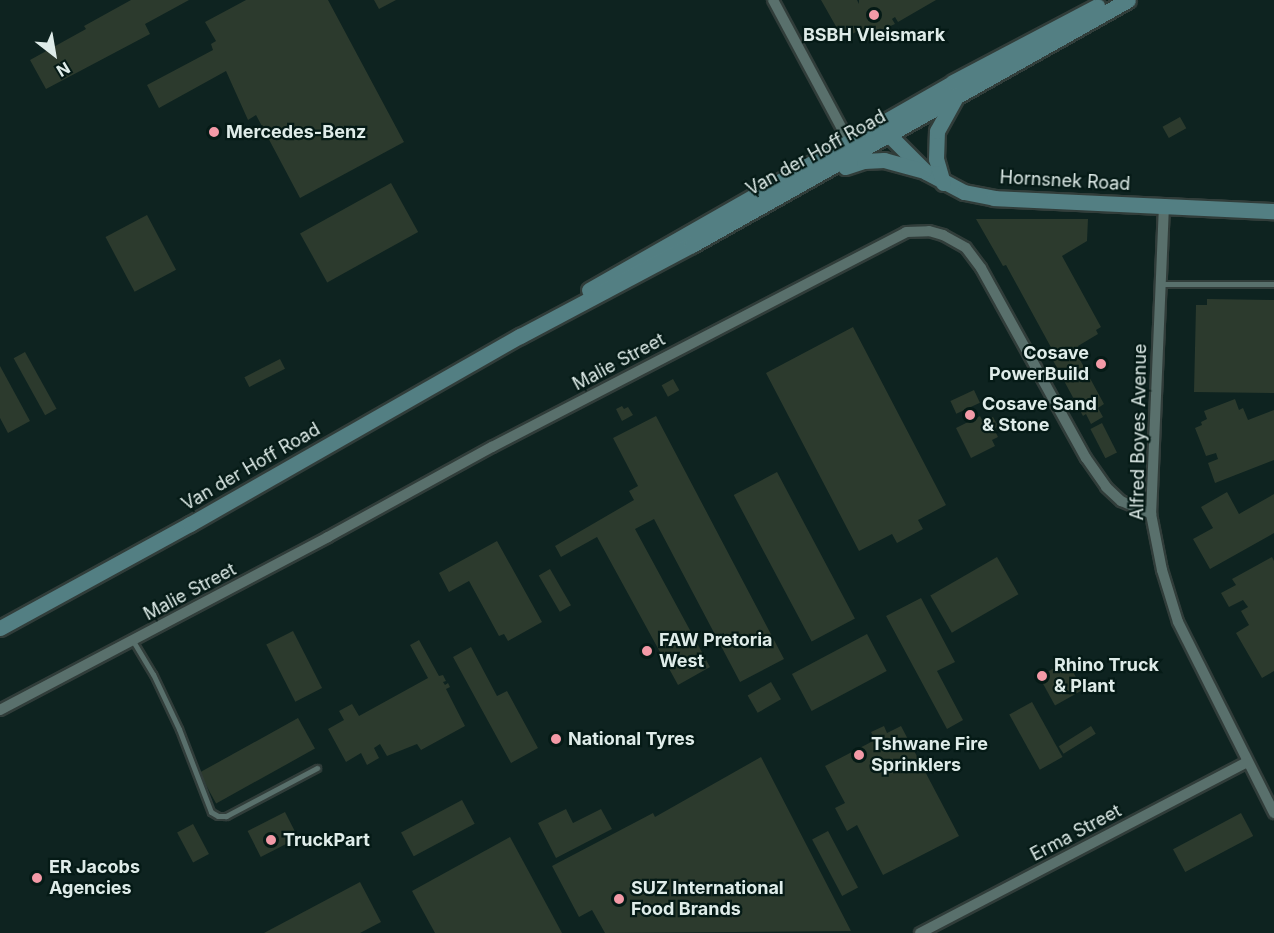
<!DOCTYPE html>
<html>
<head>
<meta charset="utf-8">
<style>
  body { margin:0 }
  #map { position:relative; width:1274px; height:933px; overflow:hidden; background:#0e2320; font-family:Inter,sans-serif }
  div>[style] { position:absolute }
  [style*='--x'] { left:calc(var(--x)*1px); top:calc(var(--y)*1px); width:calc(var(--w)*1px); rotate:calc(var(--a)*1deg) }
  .building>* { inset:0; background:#2c3a2d; transform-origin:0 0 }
  .roads { filter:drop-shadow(2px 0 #313d3a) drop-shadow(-2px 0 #313d3a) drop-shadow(0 2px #313d3a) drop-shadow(0 -2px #313d3a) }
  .lane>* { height:5px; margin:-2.5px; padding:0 2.5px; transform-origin:2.5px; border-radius:2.5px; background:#59706c }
  .street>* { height:10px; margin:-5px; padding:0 5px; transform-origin:5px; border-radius:5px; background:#59706c }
  .secondary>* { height:15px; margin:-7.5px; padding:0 7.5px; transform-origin:7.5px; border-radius:7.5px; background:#537f83 }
  .dots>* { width:16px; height:16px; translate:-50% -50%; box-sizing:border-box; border:3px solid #051a16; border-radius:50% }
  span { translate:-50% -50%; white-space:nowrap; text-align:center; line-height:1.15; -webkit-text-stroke:4.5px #051a16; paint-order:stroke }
  .poi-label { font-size:18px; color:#dfece9; font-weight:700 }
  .left { translate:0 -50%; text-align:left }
  .right { translate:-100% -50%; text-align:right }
  .street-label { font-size:18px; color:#dfece9 }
  .north { position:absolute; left:24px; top:24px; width:60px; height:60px; -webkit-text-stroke:4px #051a16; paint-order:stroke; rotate:149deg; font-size:16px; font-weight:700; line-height:24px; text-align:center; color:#dfece9 }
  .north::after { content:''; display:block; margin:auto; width:21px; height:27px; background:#dfece9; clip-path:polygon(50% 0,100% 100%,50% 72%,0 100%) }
</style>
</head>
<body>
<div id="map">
  <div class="building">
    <div style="clip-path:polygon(131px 0,189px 0,145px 24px,150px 34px,46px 89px,30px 60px,86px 29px,84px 26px)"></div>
    <div style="clip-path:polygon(246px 0,328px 0,404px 142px,300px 198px,256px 115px,248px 120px,226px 71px,159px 108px,147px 85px,213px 50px,211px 44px,216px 41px,205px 22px)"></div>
    <div style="clip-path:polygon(374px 0,396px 0,379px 9px)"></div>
    <div style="clip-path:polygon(821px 0,857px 0,859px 4px,859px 0,936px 0,898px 22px,895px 17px,892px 19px,895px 24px,879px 31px,881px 37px,869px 42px,867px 37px,860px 40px,856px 32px,838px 41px,834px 32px,838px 30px)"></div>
    <div style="left:1180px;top:117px;width:13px;height:20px;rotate:61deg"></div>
    <div style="left:391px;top:183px;width:56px;height:104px;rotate:61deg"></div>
    <div style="left:147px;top:215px;width:62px;height:47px;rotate:62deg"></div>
    <div style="clip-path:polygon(976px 219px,1088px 219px,1087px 241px,1062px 256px,1101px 327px,1096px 330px,1098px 334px,1078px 346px,1083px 355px,1079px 358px,1104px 404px,1098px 408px,1103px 417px,1091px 424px,1086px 414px,1083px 416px,1049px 353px,1053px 351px,1006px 265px,1003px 266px)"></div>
    <div style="clip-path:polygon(1207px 299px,1274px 300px,1274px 393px,1194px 392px,1196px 305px,1207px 305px)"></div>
    <div style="clip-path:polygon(853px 327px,946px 505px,918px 520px,923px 529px,897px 543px,892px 534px,859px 551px,766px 373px)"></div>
    <div style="left:25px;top:352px;width:65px;height:13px;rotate:61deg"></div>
    <div style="left:280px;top:359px;width:11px;height:40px;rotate:63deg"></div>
    <div style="clip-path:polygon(0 366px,30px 421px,8px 433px,0 418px)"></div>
    <div style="left:673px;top:379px;width:13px;height:13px;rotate:61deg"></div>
    <div style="left:974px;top:390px;width:14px;height:26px;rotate:65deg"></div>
    <div style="clip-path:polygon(1235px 399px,1239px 410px,1243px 408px,1248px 420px,1274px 410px,1274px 460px,1215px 483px,1208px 463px,1218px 459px,1216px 453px,1206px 456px,1195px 428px,1202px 425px,1201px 422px,1207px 419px,1204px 411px)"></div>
    <div style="clip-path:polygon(622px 406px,624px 409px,628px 407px,633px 415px,622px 421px,616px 409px)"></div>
    <div style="clip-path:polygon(656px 416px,784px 659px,740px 682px,654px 519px,635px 529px,710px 667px,678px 685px,597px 537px,561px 557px,555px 546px,634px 500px,629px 491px,638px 486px,613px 438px)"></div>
    <div style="clip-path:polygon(980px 416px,983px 422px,993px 417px,998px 426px,994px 429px,998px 437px,992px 440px,995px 446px,971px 458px,956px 428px)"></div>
    <div style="left:1102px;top:423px;width:33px;height:13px;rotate:63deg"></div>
    <div style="left:777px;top:472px;width:166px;height:49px;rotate:62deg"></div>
    <div style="clip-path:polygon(1227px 492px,1239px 514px,1274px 494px,1274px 533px,1210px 569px,1193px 539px,1213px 528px,1201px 507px)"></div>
    <div style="clip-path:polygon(497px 541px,542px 622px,508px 641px,504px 634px,499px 636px,469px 581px,449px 592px,439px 573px)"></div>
    <div style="left:997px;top:557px;width:43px;height:77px;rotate:60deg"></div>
    <div style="clip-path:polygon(1272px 557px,1274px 561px,1274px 671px,1262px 678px,1236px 633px,1249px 625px,1241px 611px,1248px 607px,1243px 600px,1229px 607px,1221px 593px,1236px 585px,1232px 579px)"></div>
    <div style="left:550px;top:569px;width:42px;height:13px;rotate:60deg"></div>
    <div style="clip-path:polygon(921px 598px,955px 662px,937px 671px,963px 720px,947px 729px,886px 616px)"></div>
    <div style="left:293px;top:631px;width:64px;height:30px;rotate:63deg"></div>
    <div style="left:867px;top:634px;width:42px;height:85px;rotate:62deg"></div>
    <div style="clip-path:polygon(419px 640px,439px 676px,443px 675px,446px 681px,443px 682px,445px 685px,448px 683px,450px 687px,446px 689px,465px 726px,421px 750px,417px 744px,387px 756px,380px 744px,374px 748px,379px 758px,367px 765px,361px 753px,346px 762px,328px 729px,344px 720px,339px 711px,352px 704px,359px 716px,428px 678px,410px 645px)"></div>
    <div style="clip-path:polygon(471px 647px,497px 696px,507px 691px,538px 748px,511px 763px,453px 657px)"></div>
    <div style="left:1067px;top:661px;width:33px;height:32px;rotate:61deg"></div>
    <div style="left:771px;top:682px;width:20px;height:27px;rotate:60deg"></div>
    <div style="left:1032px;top:702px;width:63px;height:26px;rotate:61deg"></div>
    <div style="left:298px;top:718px;width:35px;height:113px;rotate:61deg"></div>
    <div style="clip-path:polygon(884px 726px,887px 733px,901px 726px,959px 836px,883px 875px,857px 825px,847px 831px,835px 808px,845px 803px,825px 766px,875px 740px,871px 732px)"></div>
    <div style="left:1091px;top:726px;width:9px;height:38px;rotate:58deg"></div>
    <div style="clip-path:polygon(761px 757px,851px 931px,605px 933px,592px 910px,579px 917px,552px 866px,653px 813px,655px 817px)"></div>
    <div style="left:462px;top:800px;width:27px;height:69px;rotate:62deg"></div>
    <div style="clip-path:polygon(566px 809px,573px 823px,601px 809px,612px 829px,556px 858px,538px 823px)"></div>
    <div style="left:285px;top:812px;width:29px;height:42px;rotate:63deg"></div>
    <div style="left:1241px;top:813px;width:26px;height:77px;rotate:62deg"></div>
    <div style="left:193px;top:824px;width:34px;height:18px;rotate:62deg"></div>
    <div style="left:828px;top:831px;width:64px;height:18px;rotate:62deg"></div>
    <div style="clip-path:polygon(510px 837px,562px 933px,435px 933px,412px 891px)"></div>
    <div style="clip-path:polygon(360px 882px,381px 922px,360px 933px,264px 933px)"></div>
  </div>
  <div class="roads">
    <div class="lane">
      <div style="--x:1161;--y:284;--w:113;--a:0"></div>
      <div style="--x:133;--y:641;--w:39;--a:59"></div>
      <div style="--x:153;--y:674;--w:61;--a:64.7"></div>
      <div style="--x:179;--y:729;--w:89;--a:68.9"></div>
      <div style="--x:211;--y:812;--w:8;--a:30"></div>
      <div style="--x:218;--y:816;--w:8;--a:0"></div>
      <div style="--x:226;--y:816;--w:103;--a:-27.8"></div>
    </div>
    <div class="street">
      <div style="--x:773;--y:0;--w:161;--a:61.8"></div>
      <div style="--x:1164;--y:205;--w:309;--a:92.4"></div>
      <div style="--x:1151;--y:514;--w:57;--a:78.9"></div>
      <div style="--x:1162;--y:570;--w:54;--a:72.9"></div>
      <div style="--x:1178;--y:622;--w:214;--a:63.3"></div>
      <div style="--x:0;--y:710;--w:371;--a:-27.8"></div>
      <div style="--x:328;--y:537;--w:187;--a:-28.8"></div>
      <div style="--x:492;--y:447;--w:466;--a:-27.4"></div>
      <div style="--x:906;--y:232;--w:23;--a:-2"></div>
      <div style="--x:929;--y:231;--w:15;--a:16"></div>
      <div style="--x:943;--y:235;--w:26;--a:29"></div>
      <div style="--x:966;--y:248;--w:25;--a:53"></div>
      <div style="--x:981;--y:268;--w:217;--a:61.1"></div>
      <div style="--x:1086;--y:458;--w:35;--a:55"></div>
      <div style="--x:1106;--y:487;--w:21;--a:43"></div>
      <div style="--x:1121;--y:501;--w:33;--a:23"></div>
      <div style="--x:920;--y:933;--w:369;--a:-27.6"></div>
    </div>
    <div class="secondary">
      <div style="--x:884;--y:130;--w:59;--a:45"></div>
      <div style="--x:926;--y:172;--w:43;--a:27.8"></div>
      <div style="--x:964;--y:192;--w:31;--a:11"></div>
      <div style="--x:994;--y:198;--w:280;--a:2.7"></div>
      <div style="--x:845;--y:167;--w:20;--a:-18"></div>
      <div style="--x:864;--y:161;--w:20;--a:-3"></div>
      <div style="--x:884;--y:160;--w:41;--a:15.4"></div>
      <div style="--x:943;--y:183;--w:25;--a:-106"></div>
      <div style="--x:936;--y:159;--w:28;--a:-88"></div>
      <div style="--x:937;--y:131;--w:38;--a:-61"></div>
      <div style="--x:589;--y:290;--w:419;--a:-29.7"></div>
      <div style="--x:953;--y:82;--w:163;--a:-27.8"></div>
      <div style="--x:0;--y:628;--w:217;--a:-28.7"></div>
      <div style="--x:190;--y:524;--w:380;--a:-29.7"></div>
      <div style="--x:520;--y:336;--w:195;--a:-27.9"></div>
      <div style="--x:692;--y:245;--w:500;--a:-29.33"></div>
    </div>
  </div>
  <div class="dots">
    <div style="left:874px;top:15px;background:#f39aa7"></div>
    <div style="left:214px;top:132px;background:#f39aa7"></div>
    <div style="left:1101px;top:364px;background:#f39aa7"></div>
    <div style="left:970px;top:415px;background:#f39aa7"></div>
    <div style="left:647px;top:651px;background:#f39aa7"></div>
    <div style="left:1042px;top:676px;background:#f39aa7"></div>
    <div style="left:556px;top:739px;background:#f39aa7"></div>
    <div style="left:859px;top:755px;background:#f39aa7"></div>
    <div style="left:271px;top:840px;background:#f39aa7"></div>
    <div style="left:37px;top:878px;background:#f39aa7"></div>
    <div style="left:619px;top:899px;background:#f39aa7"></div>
  </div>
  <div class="poi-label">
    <span style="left:874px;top:35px">BSBH Vleismark</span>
    <span class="left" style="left:226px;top:132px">Mercedes-Benz</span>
    <span class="right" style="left:1089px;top:364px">Cosave<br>PowerBuild</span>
    <span class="left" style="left:982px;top:415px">Cosave Sand<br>&amp; Stone</span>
    <span class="left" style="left:659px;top:651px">FAW Pretoria<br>West</span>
    <span class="left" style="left:1054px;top:676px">Rhino Truck<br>&amp; Plant</span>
    <span class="left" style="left:568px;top:739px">National Tyres</span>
    <span class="left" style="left:871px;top:755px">Tshwane Fire<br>Sprinklers</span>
    <span class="left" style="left:283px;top:840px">TruckPart</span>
    <span class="left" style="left:49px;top:878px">ER Jacobs<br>Agencies</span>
    <span class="left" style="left:631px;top:899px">SUZ International<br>Food Brands</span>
  </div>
  <div class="street-label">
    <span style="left:816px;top:153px;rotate:-29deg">Van der Hoff Road</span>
    <span style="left:1065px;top:181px;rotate:3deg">Hornsnek Road</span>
    <span style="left:619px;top:362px;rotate:-28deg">Malie Street</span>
    <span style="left:1139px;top:432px;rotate:-89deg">Alfred Boyes Avenue</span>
    <span style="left:251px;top:467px;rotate:-30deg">Van der Hoff Road</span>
    <span style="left:190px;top:592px;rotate:-28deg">Malie Street</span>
    <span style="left:1076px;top:833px;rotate:-28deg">Erma Street</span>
  </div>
  <div class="north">N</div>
</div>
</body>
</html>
